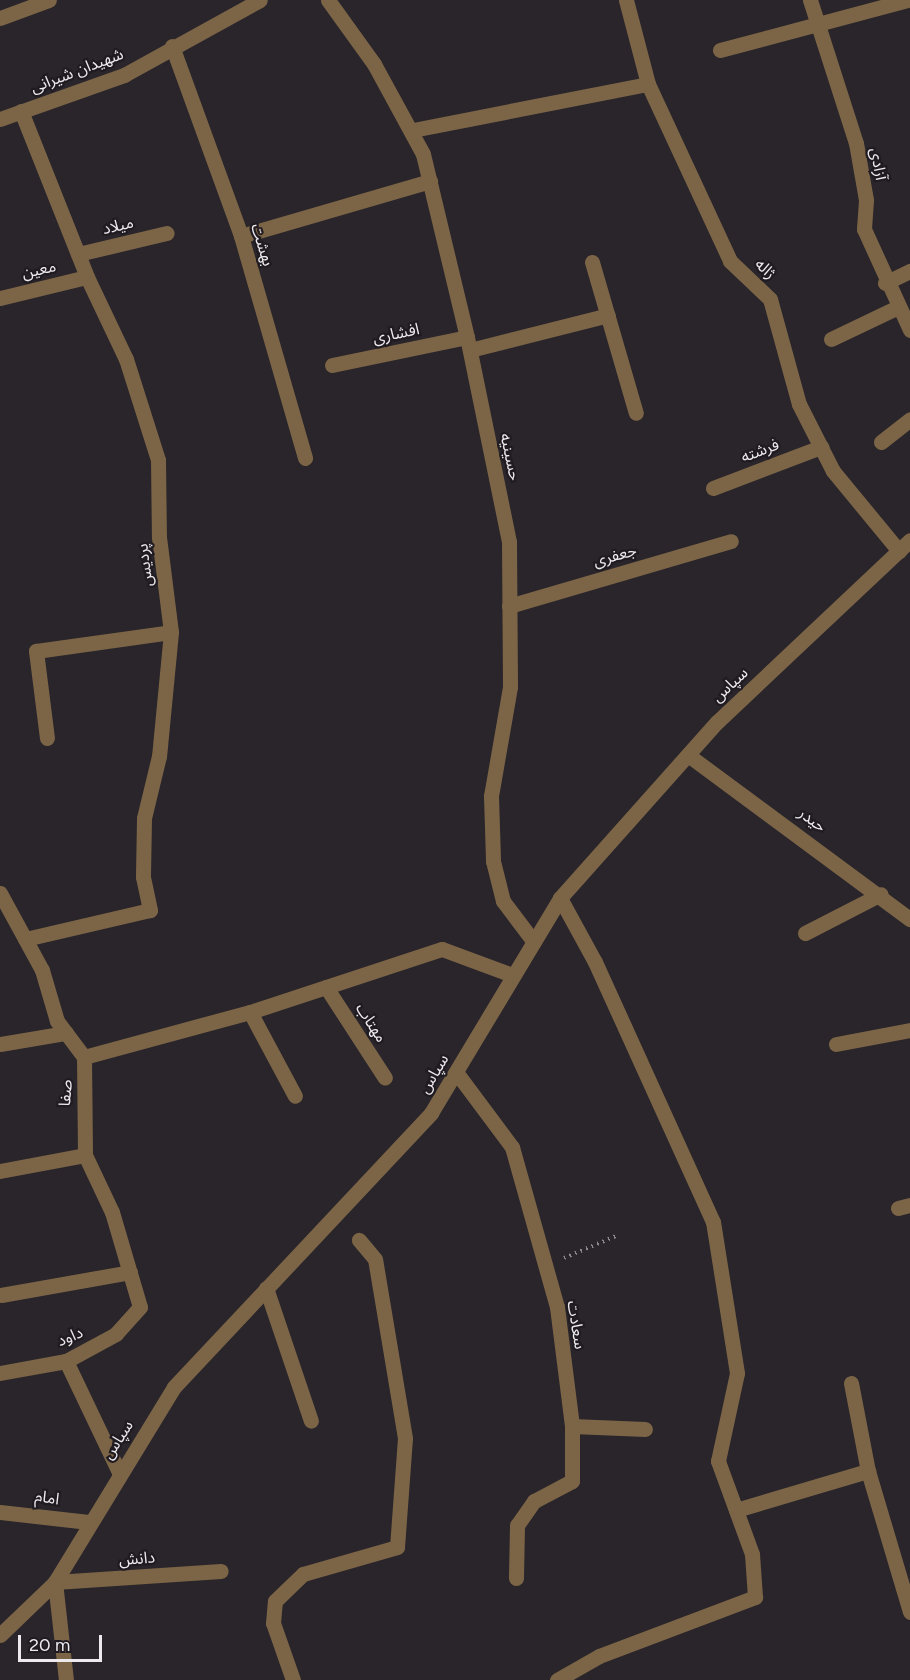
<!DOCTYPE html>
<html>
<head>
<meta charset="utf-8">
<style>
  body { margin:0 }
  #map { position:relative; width:910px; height:1680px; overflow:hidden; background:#29252b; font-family:Figtree,"Noto Sans Arabic",sans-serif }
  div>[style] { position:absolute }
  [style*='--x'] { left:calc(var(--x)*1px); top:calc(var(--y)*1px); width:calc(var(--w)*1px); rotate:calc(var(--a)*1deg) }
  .path>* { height:4px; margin-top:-2px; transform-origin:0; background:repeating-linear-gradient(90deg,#8c888d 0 1.5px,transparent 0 6px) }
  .minor>* { height:15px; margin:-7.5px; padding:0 7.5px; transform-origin:7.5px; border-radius:7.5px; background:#7c6546 }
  span { translate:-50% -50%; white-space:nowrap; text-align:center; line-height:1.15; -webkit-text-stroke:4.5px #1f1b21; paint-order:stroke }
  .street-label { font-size:16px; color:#edeaee }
  .scale { position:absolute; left:18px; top:1635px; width:84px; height:27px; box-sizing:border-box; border:3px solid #edeaee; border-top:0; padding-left:8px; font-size:18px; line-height:21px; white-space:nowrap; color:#edeaee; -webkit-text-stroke:4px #1f1b21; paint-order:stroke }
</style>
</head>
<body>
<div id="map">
  <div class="path">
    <div style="--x:564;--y:1258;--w:56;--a:-22.9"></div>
  </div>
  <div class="minor">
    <div style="--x:328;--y:0;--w:79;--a:54.3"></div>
    <div style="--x:374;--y:64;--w:102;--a:61.4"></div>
    <div style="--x:423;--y:154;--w:188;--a:76.5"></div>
    <div style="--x:467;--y:337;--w:209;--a:78.4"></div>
    <div style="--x:509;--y:542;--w:145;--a:89.6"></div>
    <div style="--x:510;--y:687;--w:111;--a:99.9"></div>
    <div style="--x:491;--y:796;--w:65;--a:88.2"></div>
    <div style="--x:493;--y:861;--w:41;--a:76"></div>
    <div style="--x:503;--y:901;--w:51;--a:52.9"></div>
    <div style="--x:626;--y:0;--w:87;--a:75.3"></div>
    <div style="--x:648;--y:84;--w:195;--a:65.1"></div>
    <div style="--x:730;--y:261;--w:55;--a:43.5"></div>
    <div style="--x:770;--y:299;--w:109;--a:74.6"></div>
    <div style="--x:799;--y:404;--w:75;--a:63.1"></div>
    <div style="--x:833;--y:471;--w:104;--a:50.5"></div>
    <div style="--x:810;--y:0;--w:150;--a:72.2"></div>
    <div style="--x:856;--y:143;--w:58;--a:80"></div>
    <div style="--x:866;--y:200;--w:29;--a:94"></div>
    <div style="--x:864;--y:229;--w:111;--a:65.5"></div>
    <div style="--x:0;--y:18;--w:52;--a:-20.2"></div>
    <div style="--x:172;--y:46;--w:202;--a:70"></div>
    <div style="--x:241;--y:236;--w:231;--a:73.9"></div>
    <div style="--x:720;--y:50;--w:195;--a:-14.9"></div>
    <div style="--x:21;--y:111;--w:179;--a:68.3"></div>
    <div style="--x:87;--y:277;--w:91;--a:64.6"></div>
    <div style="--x:126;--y:359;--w:106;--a:72.4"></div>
    <div style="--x:158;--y:460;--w:77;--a:89.3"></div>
    <div style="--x:159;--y:537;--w:96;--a:82.8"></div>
    <div style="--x:171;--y:632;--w:125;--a:95.5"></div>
    <div style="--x:159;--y:756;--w:64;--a:103.6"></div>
    <div style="--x:144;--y:818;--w:59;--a:91"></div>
    <div style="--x:143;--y:877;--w:34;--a:78"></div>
    <div style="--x:150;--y:910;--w:128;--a:166.9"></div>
    <div style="--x:0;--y:119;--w:132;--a:-19.5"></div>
    <div style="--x:124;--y:75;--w:155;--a:-28.9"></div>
    <div style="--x:413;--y:130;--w:239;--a:-11.1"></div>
    <div style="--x:241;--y:236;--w:197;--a:-16.2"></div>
    <div style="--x:78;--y:254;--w:91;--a:-13.3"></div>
    <div style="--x:592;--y:262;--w:157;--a:73.8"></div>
    <div style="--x:885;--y:283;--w:28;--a:-26"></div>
    <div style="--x:0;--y:298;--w:89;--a:-13.6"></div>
    <div style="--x:831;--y:339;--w:74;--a:-25.5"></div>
    <div style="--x:470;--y:350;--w:142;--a:-14.2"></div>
    <div style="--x:332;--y:365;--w:138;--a:-11.7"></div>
    <div style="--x:881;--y:442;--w:37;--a:-38"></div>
    <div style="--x:713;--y:488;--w:116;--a:-20.8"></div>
    <div style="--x:509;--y:606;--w:231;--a:-16.3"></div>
    <div style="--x:47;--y:738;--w:88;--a:-97.2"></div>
    <div style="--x:36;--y:651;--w:136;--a:-8"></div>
    <div style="--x:688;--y:755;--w:276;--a:36.5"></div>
    <div style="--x:0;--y:893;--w:88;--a:61.4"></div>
    <div style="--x:42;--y:970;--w:53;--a:73.6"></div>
    <div style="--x:57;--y:1021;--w:45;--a:53.1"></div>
    <div style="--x:84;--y:1057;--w:98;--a:89.4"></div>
    <div style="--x:85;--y:1155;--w:63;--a:64.7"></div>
    <div style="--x:112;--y:1212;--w:99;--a:73.6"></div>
    <div style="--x:140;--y:1307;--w:36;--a:132"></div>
    <div style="--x:116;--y:1334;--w:57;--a:151.6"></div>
    <div style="--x:66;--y:1361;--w:67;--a:169.7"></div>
    <div style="--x:805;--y:933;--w:85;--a:-27.2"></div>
    <div style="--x:326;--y:987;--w:108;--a:57"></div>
    <div style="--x:250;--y:1012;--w:95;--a:61.8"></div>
    <div style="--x:0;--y:1044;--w:67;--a:-9.5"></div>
    <div style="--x:836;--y:1044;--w:75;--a:-10.7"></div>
    <div style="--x:84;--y:1057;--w:172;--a:-15.2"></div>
    <div style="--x:250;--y:1012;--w:202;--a:-18.2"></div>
    <div style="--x:442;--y:949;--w:75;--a:20.4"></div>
    <div style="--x:456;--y:1072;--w:94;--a:53.3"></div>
    <div style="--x:512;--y:1147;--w:166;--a:74.3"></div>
    <div style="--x:557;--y:1307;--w:120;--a:82.8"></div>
    <div style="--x:572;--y:1426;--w:55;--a:90"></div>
    <div style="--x:572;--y:1481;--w:43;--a:152.2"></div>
    <div style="--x:534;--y:1501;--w:29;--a:125"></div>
    <div style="--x:517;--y:1525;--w:53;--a:91.1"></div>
    <div style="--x:0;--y:1171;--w:86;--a:-10.7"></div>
    <div style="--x:898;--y:1208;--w:12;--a:-14"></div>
    <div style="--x:266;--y:1288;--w:140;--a:71.3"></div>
    <div style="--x:1;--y:1295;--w:131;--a:-10.1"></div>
    <div style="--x:66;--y:1361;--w:123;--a:64.5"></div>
    <div style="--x:851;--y:1383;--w:90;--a:79.1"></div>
    <div style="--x:868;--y:1471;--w:147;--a:73.4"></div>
    <div style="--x:572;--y:1426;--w:73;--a:2.4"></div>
    <div style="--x:736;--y:1510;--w:138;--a:-16.5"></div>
    <div style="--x:0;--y:1512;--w:89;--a:6.5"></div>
    <div style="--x:0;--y:1635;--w:76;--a:-43.9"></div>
    <div style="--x:55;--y:1582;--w:228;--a:-58.6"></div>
    <div style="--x:174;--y:1387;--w:376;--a:-46.8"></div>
    <div style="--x:431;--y:1113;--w:251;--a:-59"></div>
    <div style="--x:560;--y:898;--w:236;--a:-48.3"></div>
    <div style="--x:717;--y:722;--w:265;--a:-43.3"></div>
    <div style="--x:66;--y:1680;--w:99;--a:-96.4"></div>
    <div style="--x:55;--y:1582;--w:166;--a:-3.8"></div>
    <div style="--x:293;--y:1680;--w:60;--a:-109.3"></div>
    <div style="--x:273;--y:1623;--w:22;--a:-85"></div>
    <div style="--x:275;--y:1601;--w:39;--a:-44"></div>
    <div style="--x:303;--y:1574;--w:98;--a:-16"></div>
    <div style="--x:397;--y:1547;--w:109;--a:-85.8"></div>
    <div style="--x:405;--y:1438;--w:181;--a:-99.5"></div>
    <div style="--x:375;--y:1259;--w:25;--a:-130"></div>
    <div style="--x:557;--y:1680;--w:48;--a:-29.7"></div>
    <div style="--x:599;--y:1656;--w:167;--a:-20.7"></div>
    <div style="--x:755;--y:1597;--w:43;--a:-94"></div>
    <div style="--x:752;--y:1554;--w:99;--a:-110.1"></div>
    <div style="--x:718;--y:1461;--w:90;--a:-77.8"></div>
    <div style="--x:737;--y:1373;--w:153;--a:-99"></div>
    <div style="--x:713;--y:1222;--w:286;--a:-114.4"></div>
    <div style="--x:595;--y:962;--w:73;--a:-118.7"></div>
  </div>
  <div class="street-label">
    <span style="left:77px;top:71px;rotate:-21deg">شهیدان شیرانی</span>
    <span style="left:878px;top:164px;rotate:80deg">آزادی</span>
    <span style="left:118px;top:226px;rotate:-13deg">میلاد</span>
    <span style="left:262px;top:245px;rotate:73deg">بهشت</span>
    <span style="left:765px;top:269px;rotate:43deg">ژاله</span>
    <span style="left:39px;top:270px;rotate:-13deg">معین</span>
    <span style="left:396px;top:334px;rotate:-12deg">افشاری</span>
    <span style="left:760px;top:451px;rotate:-21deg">فرشته</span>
    <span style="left:510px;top:457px;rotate:78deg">حسینیه</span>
    <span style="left:615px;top:556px;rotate:-16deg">جعفری</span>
    <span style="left:145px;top:565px;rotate:-97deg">پردیس</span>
    <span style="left:730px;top:685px;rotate:-43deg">سپاس</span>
    <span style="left:812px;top:820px;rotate:37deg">حیدر</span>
    <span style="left:371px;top:1023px;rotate:57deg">مهتاب</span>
    <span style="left:434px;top:1074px;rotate:-59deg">سپاس</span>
    <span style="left:66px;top:1093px;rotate:-86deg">صفا</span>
    <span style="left:576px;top:1325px;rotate:81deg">سعادت</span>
    <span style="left:70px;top:1337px;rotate:-23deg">داود</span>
    <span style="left:118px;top:1440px;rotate:-57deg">سپاس</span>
    <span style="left:47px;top:1498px;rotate:8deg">امام</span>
    <span style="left:137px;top:1559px;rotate:-4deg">دانش</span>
  </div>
  <div class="scale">20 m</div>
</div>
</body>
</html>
